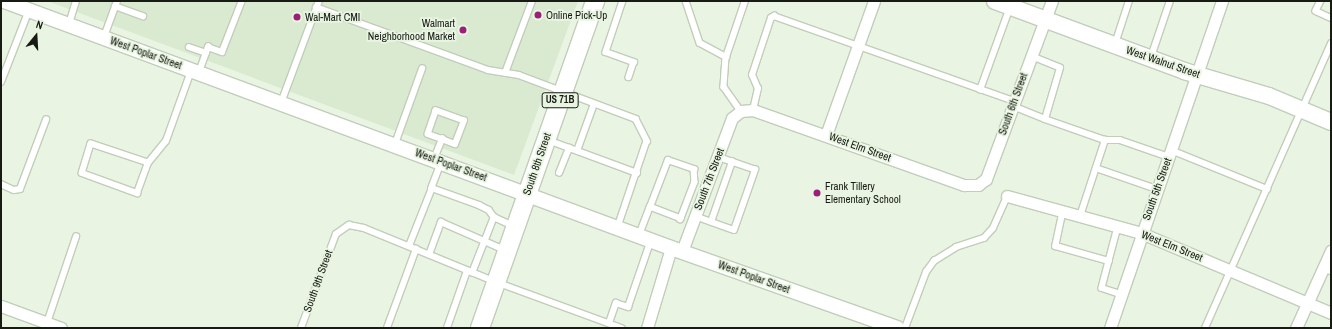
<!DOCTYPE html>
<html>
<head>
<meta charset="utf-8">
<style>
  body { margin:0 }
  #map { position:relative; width:1332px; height:329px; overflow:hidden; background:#e9f5e2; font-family:"Archivo Narrow",sans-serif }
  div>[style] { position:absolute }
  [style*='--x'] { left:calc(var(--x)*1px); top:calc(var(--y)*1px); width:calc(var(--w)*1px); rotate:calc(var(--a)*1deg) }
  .built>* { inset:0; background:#daead0 }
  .roads { filter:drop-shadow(1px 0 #c2cdba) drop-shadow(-1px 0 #c2cdba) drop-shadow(0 1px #c2cdba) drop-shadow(0 -1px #c2cdba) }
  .service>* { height:5.5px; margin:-2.75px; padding:0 2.75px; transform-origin:2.75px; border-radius:2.75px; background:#fff }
  .minor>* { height:11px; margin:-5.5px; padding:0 5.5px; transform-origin:5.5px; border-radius:5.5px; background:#fff }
  .tertiary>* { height:14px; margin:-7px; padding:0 7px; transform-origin:7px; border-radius:7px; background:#fff }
  .secondary>* { height:16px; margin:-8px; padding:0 8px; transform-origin:8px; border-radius:8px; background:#fff }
  .primary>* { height:18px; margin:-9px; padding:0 9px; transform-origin:9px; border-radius:9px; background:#fff }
  .dots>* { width:11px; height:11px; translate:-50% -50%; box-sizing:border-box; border:2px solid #e9f5e2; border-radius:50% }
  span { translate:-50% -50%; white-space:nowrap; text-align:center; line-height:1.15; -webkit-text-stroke:3.5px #e9f5e2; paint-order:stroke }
  .shield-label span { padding:1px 3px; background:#e9f5e2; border:1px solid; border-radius:3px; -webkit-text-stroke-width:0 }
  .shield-label { font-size:10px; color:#171b14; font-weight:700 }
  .poi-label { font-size:11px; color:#171b14 }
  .left { translate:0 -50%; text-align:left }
  .right { translate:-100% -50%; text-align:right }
  .street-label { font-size:11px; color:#171b14 }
  .frame { position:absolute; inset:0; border:2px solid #171b14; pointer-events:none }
  .north { position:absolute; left:16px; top:16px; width:40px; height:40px; -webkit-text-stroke:3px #e9f5e2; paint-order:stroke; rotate:18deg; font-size:11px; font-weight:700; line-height:16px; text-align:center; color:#171b14 }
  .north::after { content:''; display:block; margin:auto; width:14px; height:18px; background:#171b14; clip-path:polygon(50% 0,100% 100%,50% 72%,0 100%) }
</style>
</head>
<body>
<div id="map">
  <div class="built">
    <div style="clip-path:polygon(47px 1px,578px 1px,514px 175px)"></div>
  </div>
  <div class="roads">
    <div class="service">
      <div style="--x:623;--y:1;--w:54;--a:108.4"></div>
      <div style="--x:606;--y:52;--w:30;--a:20"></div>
      <div style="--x:634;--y:62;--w:16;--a:108"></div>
      <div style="--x:686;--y:1;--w:44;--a:71.6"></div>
      <div style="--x:700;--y:43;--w:30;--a:28"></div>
      <div style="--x:726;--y:57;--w:30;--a:94"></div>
      <div style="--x:724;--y:87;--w:29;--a:55"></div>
      <div style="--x:1321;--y:1;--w:11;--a:117"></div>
      <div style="--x:1316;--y:11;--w:17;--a:25"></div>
      <div style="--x:115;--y:6;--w:30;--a:20"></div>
      <div style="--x:316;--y:7;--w:183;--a:20.1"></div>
      <div style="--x:488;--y:70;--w:31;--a:9"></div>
      <div style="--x:519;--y:75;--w:125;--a:20.6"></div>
      <div style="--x:636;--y:119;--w:25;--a:63"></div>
      <div style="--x:647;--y:141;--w:91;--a:108.6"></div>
      <div style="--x:69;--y:24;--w:24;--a:-73"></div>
      <div style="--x:104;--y:37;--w:38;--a:-70"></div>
      <div style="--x:1115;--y:44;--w:45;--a:-72"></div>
      <div style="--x:189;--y:47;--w:18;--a:19"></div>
      <div style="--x:726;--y:57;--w:59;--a:-71.3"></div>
      <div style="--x:1151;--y:57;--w:59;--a:-71.3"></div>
      <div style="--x:199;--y:72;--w:27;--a:-70"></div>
      <div style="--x:208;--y:47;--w:15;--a:20"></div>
      <div style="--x:222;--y:52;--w:53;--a:-68.8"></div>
      <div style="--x:505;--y:73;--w:77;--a:-69.4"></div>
      <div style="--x:1;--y:82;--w:77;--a:-68.7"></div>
      <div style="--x:980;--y:90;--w:88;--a:-70.1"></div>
      <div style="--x:281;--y:103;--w:109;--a:-69.6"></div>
      <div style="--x:1013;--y:106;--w:35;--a:22"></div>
      <div style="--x:1045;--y:119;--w:53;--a:-73.6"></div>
      <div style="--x:1060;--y:68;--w:31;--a:-158"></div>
      <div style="--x:753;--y:110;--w:22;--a:-77"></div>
      <div style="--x:758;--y:89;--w:15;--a:-113"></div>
      <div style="--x:752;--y:75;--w:60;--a:-71.6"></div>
      <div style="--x:771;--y:18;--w:4;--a:-34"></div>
      <div style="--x:774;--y:16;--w:255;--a:19.5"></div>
      <div style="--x:1045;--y:119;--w:64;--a:19.3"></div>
      <div style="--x:548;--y:140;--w:95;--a:20.3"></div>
      <div style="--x:395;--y:144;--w:80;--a:-70.2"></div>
      <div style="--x:1171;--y:150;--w:104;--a:22.1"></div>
      <div style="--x:577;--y:151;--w:50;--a:-70.1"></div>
      <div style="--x:434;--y:159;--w:22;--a:-68"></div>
      <div style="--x:442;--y:139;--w:14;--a:21"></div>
      <div style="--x:455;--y:144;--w:25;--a:-69"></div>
      <div style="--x:464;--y:121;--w:30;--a:-160"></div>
      <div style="--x:436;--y:111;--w:24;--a:109"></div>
      <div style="--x:428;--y:134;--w:15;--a:20"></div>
      <div style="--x:148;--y:163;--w:60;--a:-161.6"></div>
      <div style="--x:91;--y:144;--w:30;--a:107"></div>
      <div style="--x:82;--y:173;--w:59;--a:20"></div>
      <div style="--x:137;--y:193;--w:32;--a:-70"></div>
      <div style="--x:148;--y:163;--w:28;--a:-51"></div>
      <div style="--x:166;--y:141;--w:74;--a:-70.3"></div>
      <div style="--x:441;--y:164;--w:26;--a:111"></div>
      <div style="--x:432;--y:188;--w:50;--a:19.9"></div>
      <div style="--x:479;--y:205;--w:11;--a:27"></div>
      <div style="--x:489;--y:210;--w:9;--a:54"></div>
      <div style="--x:1096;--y:168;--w:65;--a:19"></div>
      <div style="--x:559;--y:173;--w:27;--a:-68"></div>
      <div style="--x:1;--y:184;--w:14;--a:25"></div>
      <div style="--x:14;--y:190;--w:6;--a:-9"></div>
      <div style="--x:20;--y:189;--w:74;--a:-69.4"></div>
      <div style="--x:1063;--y:212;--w:35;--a:102"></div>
      <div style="--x:1056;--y:246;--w:55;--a:15.8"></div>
      <div style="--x:695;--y:216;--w:41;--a:19.7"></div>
      <div style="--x:734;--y:230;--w:64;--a:-70.7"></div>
      <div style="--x:755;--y:170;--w:40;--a:-161.1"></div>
      <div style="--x:1080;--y:216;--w:80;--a:-71.8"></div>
      <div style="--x:1105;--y:140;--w:15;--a:0"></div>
      <div style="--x:1120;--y:140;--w:52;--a:19.1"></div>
      <div style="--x:711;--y:222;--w:64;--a:-70.7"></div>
      <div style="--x:1118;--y:227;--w:63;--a:104.7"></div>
      <div style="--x:1102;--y:288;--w:20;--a:18"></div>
      <div style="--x:639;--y:235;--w:30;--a:-69"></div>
      <div style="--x:650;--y:207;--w:50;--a:-69"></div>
      <div style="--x:668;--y:160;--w:28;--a:19"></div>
      <div style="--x:694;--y:169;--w:13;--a:86"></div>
      <div style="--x:695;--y:182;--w:40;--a:111"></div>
      <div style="--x:681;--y:219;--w:33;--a:-159"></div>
      <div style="--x:409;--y:246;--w:62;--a:-68.4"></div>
      <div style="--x:429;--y:255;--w:35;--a:-70"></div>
      <div style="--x:441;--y:222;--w:70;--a:23.6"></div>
      <div style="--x:1323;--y:268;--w:9;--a:21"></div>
      <div style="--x:472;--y:273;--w:60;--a:-68.6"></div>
      <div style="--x:494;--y:217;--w:21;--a:25"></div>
      <div style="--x:47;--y:323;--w:91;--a:-71.4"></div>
      <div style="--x:609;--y:323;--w:21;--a:-71"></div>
      <div style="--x:616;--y:303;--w:13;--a:18"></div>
      <div style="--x:628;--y:307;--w:71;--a:-71.1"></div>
      <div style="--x:301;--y:328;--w:100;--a:-69.6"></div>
      <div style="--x:336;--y:234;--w:16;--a:-35"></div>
      <div style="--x:349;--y:225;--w:15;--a:11"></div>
      <div style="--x:364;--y:228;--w:143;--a:22.2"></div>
      <div style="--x:496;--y:282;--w:134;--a:20.1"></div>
      <div style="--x:387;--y:328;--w:84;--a:-69.8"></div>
      <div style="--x:447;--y:328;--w:60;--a:-70.7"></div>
      <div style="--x:905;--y:328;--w:60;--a:-69.4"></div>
      <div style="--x:926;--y:272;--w:14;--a:-54"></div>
      <div style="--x:934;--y:261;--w:26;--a:-32"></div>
      <div style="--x:956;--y:247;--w:29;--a:-18"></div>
      <div style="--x:984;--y:238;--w:13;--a:-48"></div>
      <div style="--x:993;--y:228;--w:35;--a:-66"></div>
      <div style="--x:1205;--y:328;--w:311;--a:-66.1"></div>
    </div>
    <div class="minor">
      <div style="--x:826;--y:135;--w:142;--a:-70.3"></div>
      <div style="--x:1007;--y:196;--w:139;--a:15.4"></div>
      <div style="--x:1141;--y:233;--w:206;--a:22.8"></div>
      <div style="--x:682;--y:251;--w:142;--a:-69.4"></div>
      <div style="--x:732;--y:118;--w:11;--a:-38"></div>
      <div style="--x:741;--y:111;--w:12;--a:-5"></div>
      <div style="--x:753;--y:110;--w:224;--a:19.6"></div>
      <div style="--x:964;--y:185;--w:14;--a:0"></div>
      <div style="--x:978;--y:185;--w:10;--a:-37"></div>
      <div style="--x:986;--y:179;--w:190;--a:-69.7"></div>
      <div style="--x:1;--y:306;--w:64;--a:20.1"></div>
      <div style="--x:647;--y:328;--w:84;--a:-73.3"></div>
      <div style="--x:1110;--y:328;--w:346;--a:-71.1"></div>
      <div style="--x:1296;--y:328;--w:85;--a:-65.6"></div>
    </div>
    <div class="tertiary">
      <div style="--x:4;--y:1;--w:711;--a:20.32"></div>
      <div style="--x:671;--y:248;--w:240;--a:19.5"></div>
    </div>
    <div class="secondary">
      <div style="--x:995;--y:1;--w:202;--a:20.3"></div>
      <div style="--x:1184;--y:71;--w:89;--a:16.4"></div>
      <div style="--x:1269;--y:96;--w:67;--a:22.8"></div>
    </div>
    <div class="primary">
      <div style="--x:480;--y:328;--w:347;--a:-70.6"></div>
    </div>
  </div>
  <div class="dots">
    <div style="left:538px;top:15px;background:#9a1f77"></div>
    <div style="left:297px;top:17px;background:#9a1f77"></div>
    <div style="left:463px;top:30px;background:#9a1f77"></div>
    <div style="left:817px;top:193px;background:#9a1f77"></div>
  </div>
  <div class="shield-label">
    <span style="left:560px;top:100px">US 71B</span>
  </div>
  <div class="poi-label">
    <span class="left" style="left:546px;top:15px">Online Pick-Up</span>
    <span class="left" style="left:305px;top:17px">Wal-Mart CMI</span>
    <span class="right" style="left:455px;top:30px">Walmart<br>Neighborhood Market</span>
    <span class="left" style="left:825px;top:193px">Frank Tillery<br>Elementary School</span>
  </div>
  <div class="street-label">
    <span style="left:146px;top:53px;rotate:20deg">West Poplar Street</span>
    <span style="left:1163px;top:62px;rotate:19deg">West Walnut Street</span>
    <span style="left:1013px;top:104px;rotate:-70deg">South 6th Street</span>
    <span style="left:860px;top:147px;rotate:20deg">West Elm Street</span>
    <span style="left:537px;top:164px;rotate:-71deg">South 8th Street</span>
    <span style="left:451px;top:165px;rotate:20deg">West Poplar Street</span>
    <span style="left:709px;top:179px;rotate:-69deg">South 7th Street</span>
    <span style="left:1157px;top:189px;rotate:-70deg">South 5th Street</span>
    <span style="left:1172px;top:246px;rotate:22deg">West Elm Street</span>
    <span style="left:754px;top:277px;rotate:20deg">West Poplar Street</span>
    <span style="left:318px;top:281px;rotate:-70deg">South 9th Street</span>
  </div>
  <div class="frame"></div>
  <div class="north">N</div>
</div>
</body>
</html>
